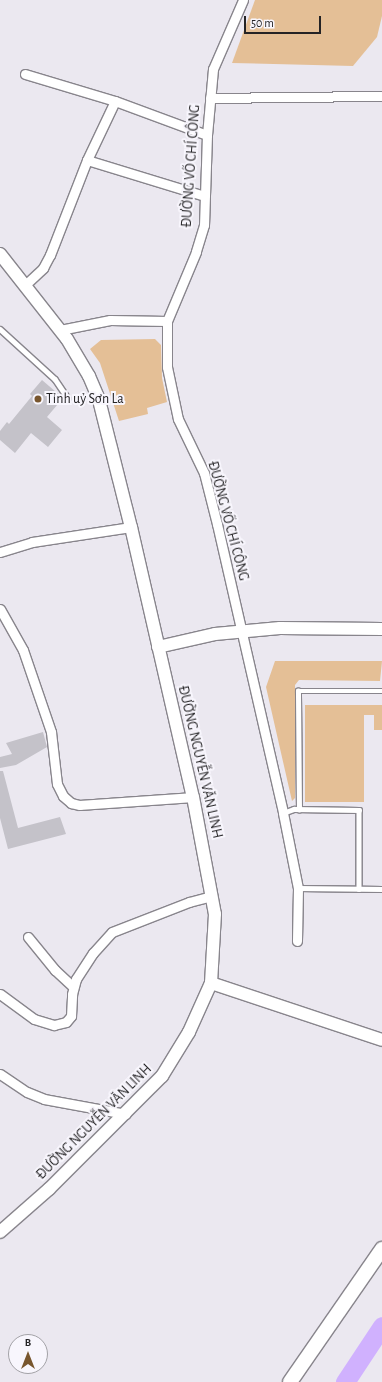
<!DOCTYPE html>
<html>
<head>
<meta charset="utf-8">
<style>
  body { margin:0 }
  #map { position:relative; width:382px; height:1382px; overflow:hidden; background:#ebe8f0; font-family:"Alegreya Sans",sans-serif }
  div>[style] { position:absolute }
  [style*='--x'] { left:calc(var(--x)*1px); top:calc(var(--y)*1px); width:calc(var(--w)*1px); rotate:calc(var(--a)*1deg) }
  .green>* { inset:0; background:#e4bf96 }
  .river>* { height:19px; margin:-9.5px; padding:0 9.5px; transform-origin:9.5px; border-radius:9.5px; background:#d0b1fe }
  .building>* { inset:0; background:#c4c2c9 }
  .roads { filter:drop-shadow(1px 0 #88858c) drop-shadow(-1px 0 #88858c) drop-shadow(0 1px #88858c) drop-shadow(0 -1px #88858c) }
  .lane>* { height:4.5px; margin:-2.25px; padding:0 2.25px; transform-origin:2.25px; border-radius:2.25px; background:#fff }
  .street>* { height:9px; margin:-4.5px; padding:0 4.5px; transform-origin:4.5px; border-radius:4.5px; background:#fff }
  .secondary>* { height:12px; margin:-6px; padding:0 6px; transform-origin:6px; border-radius:6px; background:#fff }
  .primary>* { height:14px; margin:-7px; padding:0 7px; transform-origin:7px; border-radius:7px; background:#fff }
  .dots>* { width:11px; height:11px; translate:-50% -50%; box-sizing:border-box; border:2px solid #f8f6fd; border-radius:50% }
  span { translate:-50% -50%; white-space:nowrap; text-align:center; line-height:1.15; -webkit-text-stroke:4px #f8f6fd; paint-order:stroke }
  .street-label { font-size:14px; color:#242325 }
  .poi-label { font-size:14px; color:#242325 }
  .left { translate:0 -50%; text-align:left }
  .north { position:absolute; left:8px; top:1334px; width:40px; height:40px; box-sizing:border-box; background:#f8f6fd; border:1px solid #a3a2a7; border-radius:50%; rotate:0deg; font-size:11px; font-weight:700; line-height:16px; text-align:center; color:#242325 }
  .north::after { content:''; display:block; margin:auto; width:14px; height:18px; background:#78562e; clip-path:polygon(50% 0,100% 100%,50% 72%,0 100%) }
  .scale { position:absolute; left:244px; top:16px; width:77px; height:18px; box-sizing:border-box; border:2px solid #242325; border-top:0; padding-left:5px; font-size:12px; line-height:14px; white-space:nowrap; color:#242325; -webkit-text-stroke:3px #f8f6fd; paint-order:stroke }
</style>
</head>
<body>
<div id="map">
  <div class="green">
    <div style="clip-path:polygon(255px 0,382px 0,382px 16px,377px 37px,353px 66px,232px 63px)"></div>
    <div style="clip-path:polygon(155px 339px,161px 345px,162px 378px,167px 402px,147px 408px,148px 414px,119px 421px,100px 363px,90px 349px,101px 340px)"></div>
    <div style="clip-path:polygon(275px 661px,382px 661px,380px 681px,299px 680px,295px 685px,295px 798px,292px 801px,266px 687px)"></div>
    <div style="clip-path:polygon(305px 705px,382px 705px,382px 730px,374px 730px,374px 715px,364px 715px,364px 802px,305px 802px)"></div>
  </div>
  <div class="river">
    <div style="--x:345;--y:1382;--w:67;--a:-56.5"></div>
  </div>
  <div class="building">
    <div style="clip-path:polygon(42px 380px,63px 398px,47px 417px,62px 430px,48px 447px,31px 433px,15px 453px,0 440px,0 431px,7px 422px,9px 424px,32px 396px,30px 394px)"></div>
    <div style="clip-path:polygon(43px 732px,47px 747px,16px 765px,0 768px,0 757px,12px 754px,6px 743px)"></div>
    <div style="clip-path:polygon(0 771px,3px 771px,18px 828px,60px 817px,66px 834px,8px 849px,0 818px)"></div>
  </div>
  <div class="roads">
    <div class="lane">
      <div style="--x:0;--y:329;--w:74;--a:42.3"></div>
      <div style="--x:55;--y:379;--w:23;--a:56"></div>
      <div style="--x:299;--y:810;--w:119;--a:-90.5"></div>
      <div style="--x:298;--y:691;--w:84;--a:0"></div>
      <div style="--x:283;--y:813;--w:12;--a:-20"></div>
      <div style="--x:294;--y:809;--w:65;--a:0.9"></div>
      <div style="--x:359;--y:810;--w:79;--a:90"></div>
      <div style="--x:298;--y:888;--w:84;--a:0.7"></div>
    </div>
    <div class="street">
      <div style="--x:243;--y:0;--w:75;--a:113.5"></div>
      <div style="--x:213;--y:69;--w:66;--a:95.2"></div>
      <div style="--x:207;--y:135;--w:90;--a:91.9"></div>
      <div style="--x:204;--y:225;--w:28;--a:107"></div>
      <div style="--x:196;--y:252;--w:75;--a:112.8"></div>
      <div style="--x:167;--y:321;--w:46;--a:90"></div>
      <div style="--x:167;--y:367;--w:53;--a:78.1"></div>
      <div style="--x:178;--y:419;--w:60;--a:64.3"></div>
      <div style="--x:204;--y:473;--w:53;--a:75.7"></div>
      <div style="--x:217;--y:524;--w:296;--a:77.1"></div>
      <div style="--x:283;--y:813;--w:76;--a:78.7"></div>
      <div style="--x:298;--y:888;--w:53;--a:91.1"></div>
      <div style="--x:25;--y:74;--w:94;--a:16.7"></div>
      <div style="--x:115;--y:101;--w:98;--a:20.3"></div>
      <div style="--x:210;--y:98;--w:172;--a:-0.7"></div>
      <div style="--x:87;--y:160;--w:123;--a:17"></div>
      <div style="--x:25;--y:285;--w:25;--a:-43"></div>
      <div style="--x:43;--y:268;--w:15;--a:-62"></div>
      <div style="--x:50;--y:255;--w:102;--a:-68.7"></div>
      <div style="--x:87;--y:160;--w:65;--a:-64.6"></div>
      <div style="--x:60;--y:330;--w:51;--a:-11.3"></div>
      <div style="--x:110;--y:320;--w:57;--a:1"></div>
      <div style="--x:0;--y:552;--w:34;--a:-17"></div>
      <div style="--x:32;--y:542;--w:100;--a:-8.6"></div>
      <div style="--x:0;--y:609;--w:47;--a:60.7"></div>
      <div style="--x:23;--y:650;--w:87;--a:71.1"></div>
      <div style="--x:51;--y:732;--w:52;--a:83.4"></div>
      <div style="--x:57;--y:784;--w:13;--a:63"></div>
      <div style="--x:63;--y:796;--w:11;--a:41"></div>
      <div style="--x:71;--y:803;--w:9;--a:13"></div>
      <div style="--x:80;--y:805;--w:113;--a:-4"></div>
      <div style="--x:28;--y:937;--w:43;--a:50.7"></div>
      <div style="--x:55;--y:970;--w:25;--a:43"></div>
      <div style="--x:0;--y:994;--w:42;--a:36.3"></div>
      <div style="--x:34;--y:1019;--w:21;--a:17"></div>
      <div style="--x:54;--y:1025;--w:12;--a:-14"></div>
      <div style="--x:66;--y:1022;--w:8;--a:-50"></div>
      <div style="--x:71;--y:1016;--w:22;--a:-87"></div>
      <div style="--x:72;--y:994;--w:16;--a:-75"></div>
      <div style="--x:76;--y:979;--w:31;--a:-57"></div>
      <div style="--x:93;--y:953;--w:28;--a:-48"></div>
      <div style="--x:112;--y:932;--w:83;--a:-21.3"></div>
      <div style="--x:189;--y:902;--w:24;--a:-15"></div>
      <div style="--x:0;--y:1074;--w:32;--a:34"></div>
      <div style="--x:27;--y:1092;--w:18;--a:22"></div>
      <div style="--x:44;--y:1099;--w:83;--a:10.4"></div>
    </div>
    <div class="secondary">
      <div style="--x:0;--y:254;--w:108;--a:51.8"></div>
      <div style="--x:67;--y:339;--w:43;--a:59.3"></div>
      <div style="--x:89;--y:376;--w:26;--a:67"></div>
      <div style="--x:99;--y:400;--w:131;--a:75.9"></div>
      <div style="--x:131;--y:527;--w:277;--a:77.1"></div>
      <div style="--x:193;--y:797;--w:119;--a:79.4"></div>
      <div style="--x:215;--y:914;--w:69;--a:93.3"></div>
      <div style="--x:211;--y:983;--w:54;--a:114.2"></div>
      <div style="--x:189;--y:1032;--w:52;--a:121.5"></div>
      <div style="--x:162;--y:1076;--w:160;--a:135"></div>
      <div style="--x:49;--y:1189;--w:65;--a:138.7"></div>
      <div style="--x:158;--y:647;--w:58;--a:-12.8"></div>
      <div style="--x:215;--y:634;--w:65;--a:-5.3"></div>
      <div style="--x:280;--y:628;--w:102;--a:0.6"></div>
      <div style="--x:211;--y:983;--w:180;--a:18.4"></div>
    </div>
    <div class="primary">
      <div style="--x:290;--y:1382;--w:162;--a:-55.3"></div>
    </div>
  </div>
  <div class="dots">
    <div style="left:38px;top:399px;background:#78562e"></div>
  </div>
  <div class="street-label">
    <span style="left:191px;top:166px;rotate:-86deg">ĐƯỜNG VÕ CHÍ CÔNG</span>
    <span style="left:228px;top:521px;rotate:75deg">ĐƯỜNG VÕ CHÍ CÔNG</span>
    <span style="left:200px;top:762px;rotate:77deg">ĐƯỜNG NGUYỄN VĂN LINH</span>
    <span style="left:94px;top:1122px;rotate:-45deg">ĐƯỜNG NGUYỄN VĂN LINH</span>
  </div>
  <div class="poi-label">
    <span class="left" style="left:46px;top:399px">Tỉnh uỷ Sơn La</span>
  </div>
  <div class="north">B</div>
  <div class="scale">50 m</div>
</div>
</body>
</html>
